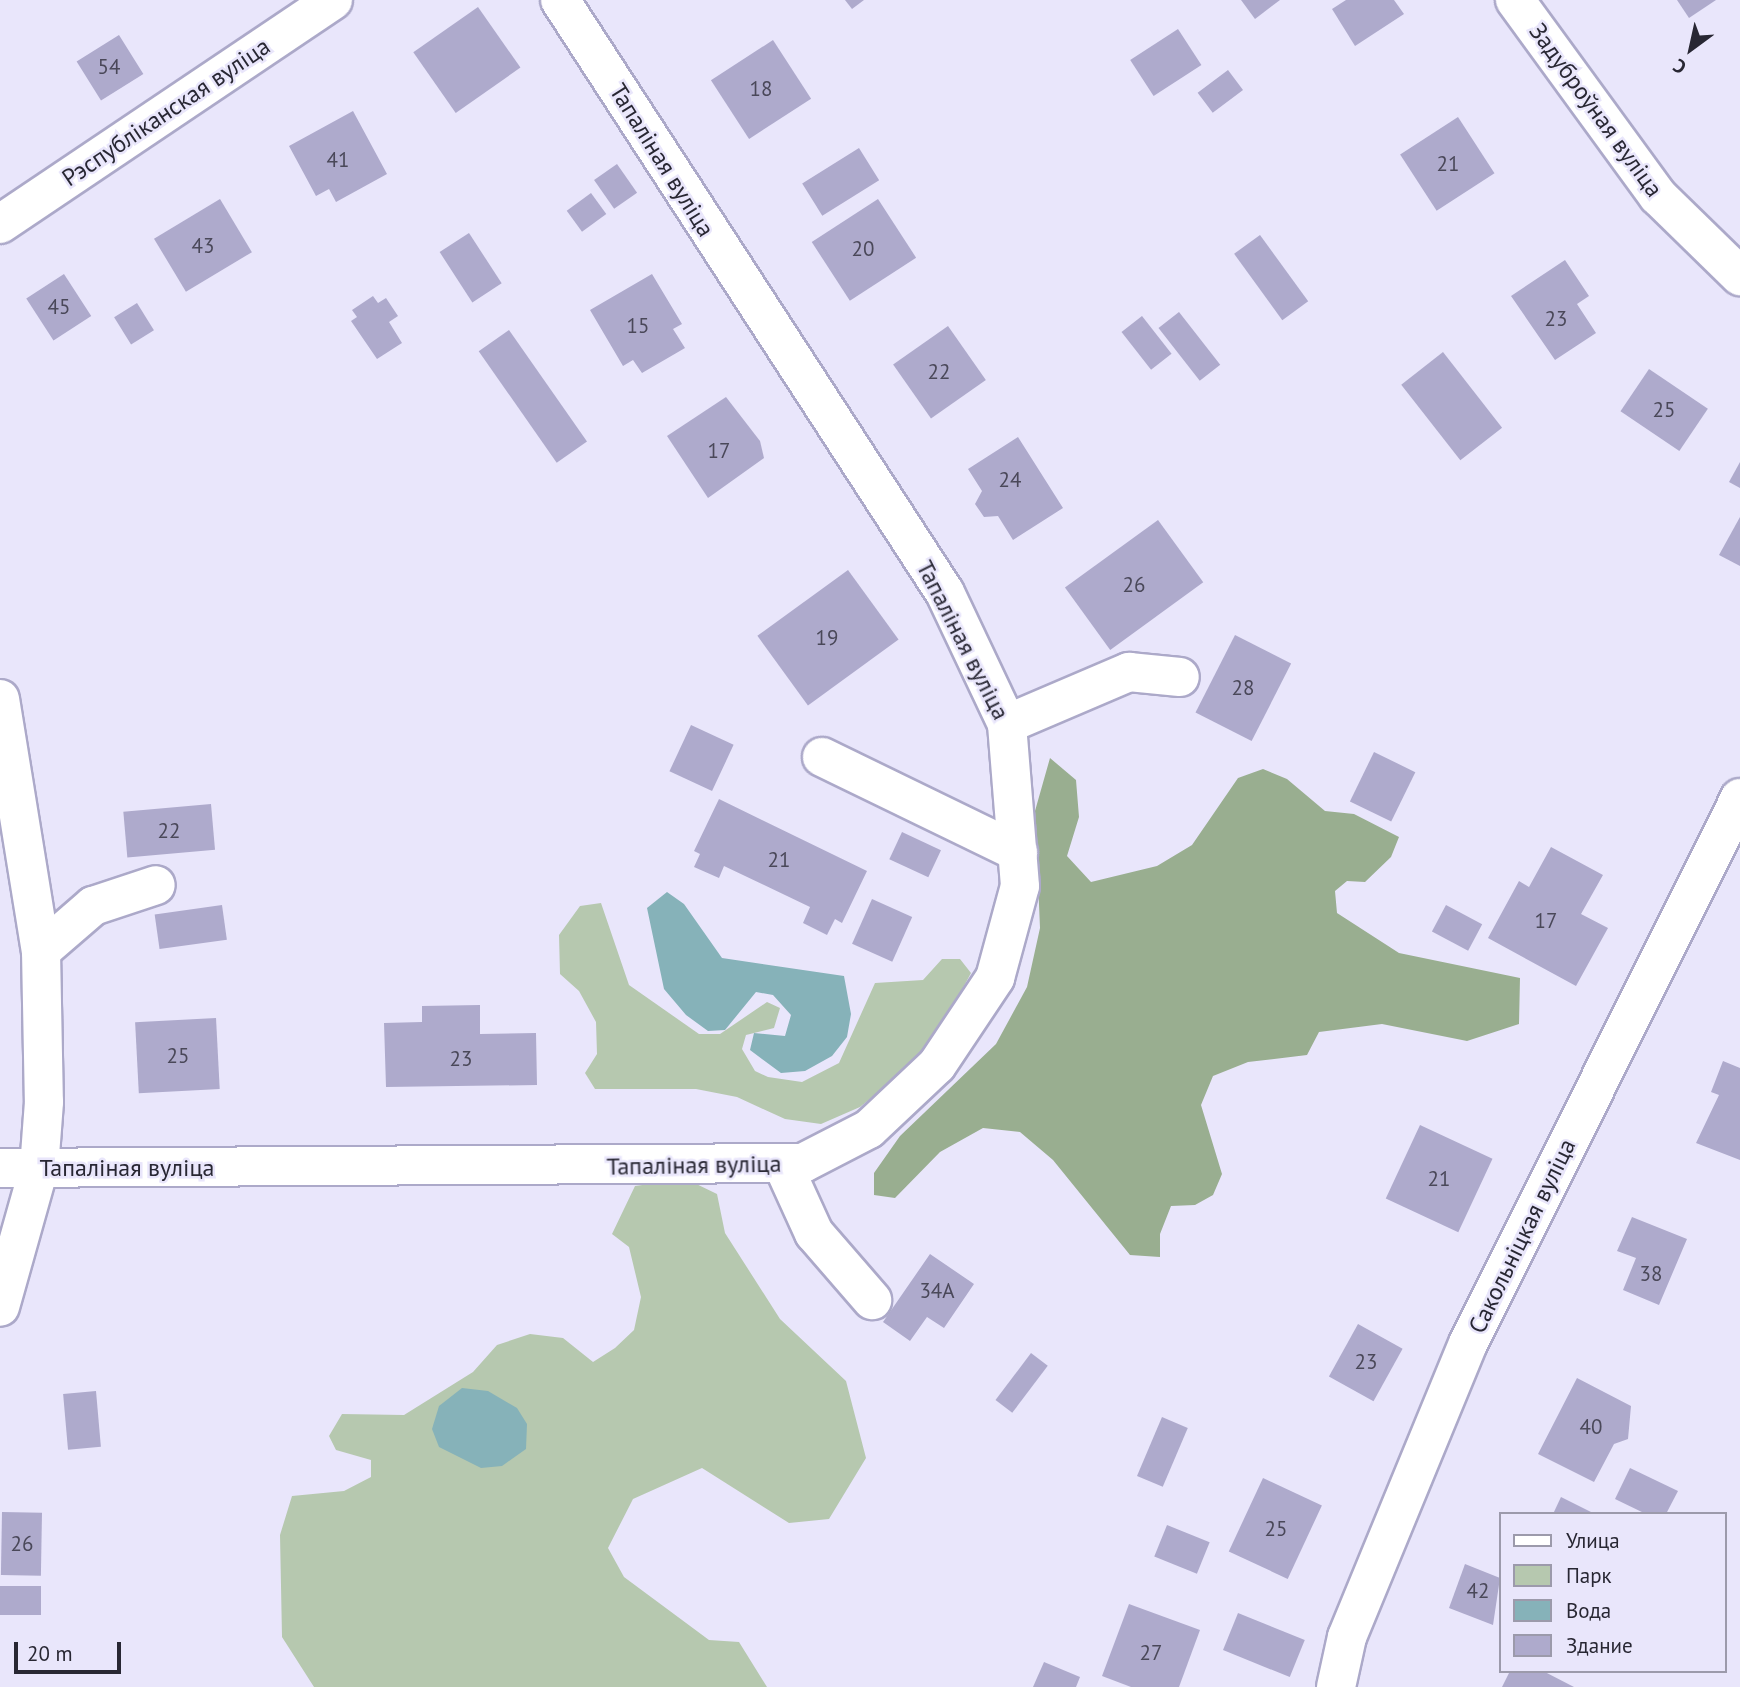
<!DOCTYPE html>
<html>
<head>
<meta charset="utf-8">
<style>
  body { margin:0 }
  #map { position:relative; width:1740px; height:1687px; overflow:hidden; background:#e9e6fb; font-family:"PT Sans",sans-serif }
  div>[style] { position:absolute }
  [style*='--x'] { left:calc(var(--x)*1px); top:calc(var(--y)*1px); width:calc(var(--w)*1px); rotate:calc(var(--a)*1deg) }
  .green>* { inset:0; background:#b6c8af }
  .forest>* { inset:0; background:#99ae90 }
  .water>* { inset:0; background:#86b2b9 }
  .building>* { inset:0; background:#aeaacc; transform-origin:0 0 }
  .roads { filter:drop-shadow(2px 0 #aca9c9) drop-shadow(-2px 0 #aca9c9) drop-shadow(0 2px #aca9c9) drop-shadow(0 -2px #aca9c9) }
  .minor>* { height:38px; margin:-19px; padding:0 19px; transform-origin:19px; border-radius:19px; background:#fff }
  span { translate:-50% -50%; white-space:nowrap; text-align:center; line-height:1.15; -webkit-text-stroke:5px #e9e6fb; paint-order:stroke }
  .number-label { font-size:21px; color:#4a4859 }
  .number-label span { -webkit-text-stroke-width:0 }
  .street-label { font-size:24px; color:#282733 }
  .legend { position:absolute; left:1499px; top:1512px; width:228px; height:161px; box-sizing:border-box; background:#e9e6fb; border:2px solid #9c9aab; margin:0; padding:9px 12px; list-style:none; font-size:21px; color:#282733 }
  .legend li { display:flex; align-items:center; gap:14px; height:35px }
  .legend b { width:35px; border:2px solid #9c9aab }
  .north { position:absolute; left:1656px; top:14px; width:70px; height:70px; -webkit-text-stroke:5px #e9e6fb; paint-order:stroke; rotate:213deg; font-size:19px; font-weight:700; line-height:28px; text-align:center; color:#282733 }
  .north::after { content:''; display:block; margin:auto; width:24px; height:32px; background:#282733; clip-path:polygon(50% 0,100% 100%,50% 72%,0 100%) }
  .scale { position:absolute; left:14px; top:1642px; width:107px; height:32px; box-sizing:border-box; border:4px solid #282733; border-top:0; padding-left:9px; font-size:21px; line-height:24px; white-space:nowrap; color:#282733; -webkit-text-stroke:5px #e9e6fb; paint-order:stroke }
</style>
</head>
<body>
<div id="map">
  <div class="green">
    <div style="clip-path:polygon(601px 903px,629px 985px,699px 1034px,720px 1034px,767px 1002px,780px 1008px,774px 1028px,746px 1035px,742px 1049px,755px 1071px,768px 1077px,802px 1082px,839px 1063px,875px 983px,923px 980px,942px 959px,960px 959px,971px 973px,929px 1051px,860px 1107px,821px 1124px,785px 1119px,737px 1097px,696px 1089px,595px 1089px,585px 1073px,597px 1054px,596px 1022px,579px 991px,560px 974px,559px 935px,580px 906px)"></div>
    <div style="clip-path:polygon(686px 1179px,717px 1194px,725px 1233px,780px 1319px,846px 1381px,866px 1458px,829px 1519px,789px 1523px,702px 1468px,633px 1499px,608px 1548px,624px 1577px,709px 1640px,739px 1642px,767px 1687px,314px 1687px,282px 1637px,280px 1535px,292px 1496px,344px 1491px,371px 1477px,371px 1460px,336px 1450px,329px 1436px,342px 1414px,404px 1415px,473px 1372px,497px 1345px,530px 1334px,563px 1338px,593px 1362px,615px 1348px,634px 1330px,641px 1297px,629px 1247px,612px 1234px,635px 1186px)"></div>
  </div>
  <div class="forest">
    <div style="clip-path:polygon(1050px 758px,1076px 780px,1079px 817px,1067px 856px,1091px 882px,1157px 866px,1192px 845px,1238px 778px,1263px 769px,1287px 779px,1325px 811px,1354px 814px,1399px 837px,1391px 857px,1365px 882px,1347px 881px,1335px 891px,1337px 913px,1399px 953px,1520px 978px,1519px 1024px,1467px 1041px,1382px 1024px,1319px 1032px,1307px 1055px,1248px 1062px,1213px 1076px,1201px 1105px,1222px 1174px,1213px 1195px,1195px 1205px,1171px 1206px,1160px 1234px,1160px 1257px,1130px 1255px,1053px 1160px,1020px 1132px,983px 1128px,940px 1152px,895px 1198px,874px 1195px,874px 1173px,900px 1136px,996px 1044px,1027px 987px,1040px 928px,1035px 811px)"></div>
  </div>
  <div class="water">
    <div style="clip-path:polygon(667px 892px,684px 904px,722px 958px,844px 976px,851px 1014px,847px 1037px,832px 1056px,805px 1071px,781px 1073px,750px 1050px,754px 1033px,785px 1036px,791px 1015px,773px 995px,756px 992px,725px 1030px,708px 1031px,686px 1015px,664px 989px,647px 908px)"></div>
    <div style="clip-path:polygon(462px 1388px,488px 1391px,517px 1408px,527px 1424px,526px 1449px,502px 1466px,481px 1468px,439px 1447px,432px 1429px,439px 1406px)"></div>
  </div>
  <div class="building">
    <div style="clip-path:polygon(845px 0,864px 0,852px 9px)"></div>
    <div style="clip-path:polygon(1241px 0,1280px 0,1255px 19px)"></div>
    <div style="clip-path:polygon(1346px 0,1394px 0,1404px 14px,1355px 46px,1332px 9px)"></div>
    <div style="clip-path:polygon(1677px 0,1716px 0,1689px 18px)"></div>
    <div style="left:478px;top:7px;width:74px;height:79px;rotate:55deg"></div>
    <div style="left:1178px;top:29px;width:43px;height:57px;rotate:57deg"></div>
    <div style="left:119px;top:35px;width:46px;height:50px;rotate:58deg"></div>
    <div style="left:773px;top:40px;width:70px;height:74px;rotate:57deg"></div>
    <div style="left:1228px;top:70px;width:25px;height:38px;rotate:53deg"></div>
    <div style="clip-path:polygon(353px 111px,387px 174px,336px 202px,329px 189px,316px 196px,289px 146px)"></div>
    <div style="left:1458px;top:117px;width:67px;height:69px;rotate:57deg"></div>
    <div style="left:859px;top:148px;width:38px;height:67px;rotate:58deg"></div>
    <div style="left:617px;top:164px;width:35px;height:28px;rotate:55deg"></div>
    <div style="left:591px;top:193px;width:26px;height:30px;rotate:54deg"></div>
    <div style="left:220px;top:199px;width:62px;height:77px;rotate:59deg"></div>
    <div style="left:878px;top:199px;width:70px;height:79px;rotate:57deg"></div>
    <div style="left:469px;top:233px;width:60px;height:35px;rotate:57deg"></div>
    <div style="left:1260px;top:235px;width:82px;height:32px;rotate:54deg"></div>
    <div style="clip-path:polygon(1565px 260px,1589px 296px,1577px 304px,1596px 333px,1555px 360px,1511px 296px)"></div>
    <div style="left:64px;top:274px;width:50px;height:45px;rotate:57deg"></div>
    <div style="clip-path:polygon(652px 274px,682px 324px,673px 329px,685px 348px,642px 373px,633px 360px,623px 366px,590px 310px)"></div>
    <div style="clip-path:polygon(373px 296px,378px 303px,386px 298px,398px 316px,389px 322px,402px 343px,377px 359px,351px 321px,357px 317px,352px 310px)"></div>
    <div style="left:137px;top:303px;width:32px;height:27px;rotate:58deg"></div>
    <div style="left:1179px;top:312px;width:67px;height:26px;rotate:52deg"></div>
    <div style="left:1142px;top:316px;width:48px;height:26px;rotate:52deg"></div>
    <div style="left:948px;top:326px;width:66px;height:67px;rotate:55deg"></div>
    <div style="left:509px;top:330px;width:136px;height:37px;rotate:55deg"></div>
    <div style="left:1443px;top:352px;width:96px;height:53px;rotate:52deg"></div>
    <div style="left:1649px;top:369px;width:71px;height:51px;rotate:34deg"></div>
    <div style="clip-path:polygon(726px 397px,760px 441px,764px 458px,708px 498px,667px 436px)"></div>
    <div style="clip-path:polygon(1018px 437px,1063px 508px,1013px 540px,998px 516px,984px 517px,975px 504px,982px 491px,968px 469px)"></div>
    <div style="clip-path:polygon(1740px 462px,1740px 488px,1729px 482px)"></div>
    <div style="clip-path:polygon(1740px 517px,1740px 566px,1719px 555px)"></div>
    <div style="left:1158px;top:520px;width:77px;height:115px;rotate:54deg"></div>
    <div style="left:848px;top:570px;width:86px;height:112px;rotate:54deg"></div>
    <div style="left:1235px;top:635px;width:63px;height:87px;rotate:27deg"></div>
    <div style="left:691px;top:725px;width:47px;height:51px;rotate:25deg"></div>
    <div style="left:1374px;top:752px;width:46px;height:55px;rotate:26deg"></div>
    <div style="clip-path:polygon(719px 799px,867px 871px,842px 923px,835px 919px,827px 935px,803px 923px,810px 907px,724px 866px,719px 878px,694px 867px,700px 854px,694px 851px)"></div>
    <div style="left:211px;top:804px;width:46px;height:88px;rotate:85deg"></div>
    <div style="left:902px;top:832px;width:43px;height:30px;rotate:25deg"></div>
    <div style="clip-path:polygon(1551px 847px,1603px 875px,1581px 914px,1608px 928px,1576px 986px,1488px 938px,1519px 881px,1529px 887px)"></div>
    <div style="left:872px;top:899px;width:44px;height:49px;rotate:24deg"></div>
    <div style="left:222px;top:905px;width:35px;height:68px;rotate:82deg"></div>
    <div style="left:1446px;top:905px;width:41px;height:30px;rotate:28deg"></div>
    <div style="clip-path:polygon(480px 1005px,480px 1034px,536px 1033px,537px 1085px,386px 1087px,384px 1023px,422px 1022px,422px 1006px)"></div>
    <div style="left:216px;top:1018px;width:71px;height:81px;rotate:87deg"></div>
    <div style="clip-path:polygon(1723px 1061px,1740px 1068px,1740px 1160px,1696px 1143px,1719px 1095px,1711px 1092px)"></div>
    <div style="left:1420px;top:1125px;width:80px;height:81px;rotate:25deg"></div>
    <div style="clip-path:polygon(1632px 1217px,1687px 1239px,1659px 1305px,1623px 1290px,1636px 1258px,1617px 1251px)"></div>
    <div style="clip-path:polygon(930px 1254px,974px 1284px,944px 1328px,927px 1317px,910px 1341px,883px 1322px)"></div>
    <div style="left:1358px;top:1324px;width:51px;height:60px;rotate:29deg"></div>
    <div style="left:1031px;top:1353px;width:21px;height:59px;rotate:37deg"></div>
    <div style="clip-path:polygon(1577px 1378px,1631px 1406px,1628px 1439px,1614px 1444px,1594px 1482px,1538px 1454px)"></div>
    <div style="left:96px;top:1391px;width:56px;height:33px;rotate:85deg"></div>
    <div style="left:1162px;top:1417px;width:28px;height:64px;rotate:23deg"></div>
    <div style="clip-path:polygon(1630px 1468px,1678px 1491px,1666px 1514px,1646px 1514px,1615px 1499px)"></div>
    <div style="left:1263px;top:1478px;width:65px;height:81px;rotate:25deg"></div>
    <div style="clip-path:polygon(1561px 1497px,1595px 1514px,1553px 1514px)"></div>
    <div style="left:2px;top:1512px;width:40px;height:63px;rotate:1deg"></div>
    <div style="left:1167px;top:1525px;width:46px;height:34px;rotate:22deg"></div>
    <div style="clip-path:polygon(1465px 1564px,1500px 1578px,1493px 1625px,1449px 1608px)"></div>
    <div style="left:0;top:1586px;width:41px;height:29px"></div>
    <div style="clip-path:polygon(1129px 1604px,1200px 1630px,1179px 1687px,1131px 1687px,1102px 1676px)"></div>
    <div style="left:1238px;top:1613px;width:72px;height:40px;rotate:22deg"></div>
    <div style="clip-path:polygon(1044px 1662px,1080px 1677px,1076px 1687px,1033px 1687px)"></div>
    <div style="clip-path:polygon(1510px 1671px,1543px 1671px,1574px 1687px,1502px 1687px)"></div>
  </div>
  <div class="roads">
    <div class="minor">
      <div style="--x:1515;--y:0;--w:243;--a:53.9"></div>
      <div style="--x:1658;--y:196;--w:115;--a:44.3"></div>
      <div style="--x:0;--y:224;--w:401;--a:-33.9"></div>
      <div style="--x:0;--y:699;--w:255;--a:80.8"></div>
      <div style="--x:41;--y:951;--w:151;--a:88.9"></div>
      <div style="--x:44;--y:1102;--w:66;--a:94.3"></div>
      <div style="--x:39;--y:1168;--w:144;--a:105.7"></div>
      <div style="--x:1007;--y:724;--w:133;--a:-23.1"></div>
      <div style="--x:1129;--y:672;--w:51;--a:5.6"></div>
      <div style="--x:822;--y:757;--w:218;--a:25.9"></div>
      <div style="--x:41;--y:951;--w:69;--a:-40.9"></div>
      <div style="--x:93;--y:906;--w:66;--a:-18.4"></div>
      <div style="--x:783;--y:1165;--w:75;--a:65.5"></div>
      <div style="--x:814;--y:1233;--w:89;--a:49.1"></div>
      <div style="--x:0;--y:1168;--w:803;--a:-0.36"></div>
      <div style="--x:803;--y:1163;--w:74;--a:-27.3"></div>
      <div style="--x:869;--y:1129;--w:93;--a:-43.3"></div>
      <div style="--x:937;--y:1065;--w:105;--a:-56.3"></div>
      <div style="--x:995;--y:978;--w:95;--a:-74.8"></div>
      <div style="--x:1020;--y:886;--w:163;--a:-94.6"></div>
      <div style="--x:1007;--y:724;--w:145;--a:-115.3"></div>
      <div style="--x:945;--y:593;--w:707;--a:-122.99"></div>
      <div style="--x:1336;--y:1687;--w:51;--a:-77.6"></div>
      <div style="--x:1347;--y:1637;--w:317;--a:-67.6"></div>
      <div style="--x:1468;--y:1344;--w:610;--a:-63.52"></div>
    </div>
  </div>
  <div class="number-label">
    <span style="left:109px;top:67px">54</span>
    <span style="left:761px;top:89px">18</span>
    <span style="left:338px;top:160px">41</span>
    <span style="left:1448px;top:164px">21</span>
    <span style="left:203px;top:246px">43</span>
    <span style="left:863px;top:249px">20</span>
    <span style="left:59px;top:307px">45</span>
    <span style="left:1556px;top:319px">23</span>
    <span style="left:638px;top:326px">15</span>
    <span style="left:939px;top:372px">22</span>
    <span style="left:1664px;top:410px">25</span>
    <span style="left:719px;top:451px">17</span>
    <span style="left:1010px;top:480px">24</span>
    <span style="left:1134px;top:585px">26</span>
    <span style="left:827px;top:638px">19</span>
    <span style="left:1243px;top:688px">28</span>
    <span style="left:169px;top:831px">22</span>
    <span style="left:779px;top:860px">21</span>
    <span style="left:1546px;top:921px">17</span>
    <span style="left:178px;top:1056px">25</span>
    <span style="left:461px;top:1059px">23</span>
    <span style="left:1439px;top:1179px">21</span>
    <span style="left:1651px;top:1274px">38</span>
    <span style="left:937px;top:1291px">34А</span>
    <span style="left:1366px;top:1362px">23</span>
    <span style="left:1591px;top:1427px">40</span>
    <span style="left:1276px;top:1529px">25</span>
    <span style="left:22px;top:1544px">26</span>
    <span style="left:1478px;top:1591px">42</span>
    <span style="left:1151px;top:1653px">27</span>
  </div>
  <div class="street-label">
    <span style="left:1596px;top:110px;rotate:54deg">Задуброўная вуліца</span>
    <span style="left:166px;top:112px;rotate:-34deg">Рэспубліканская вуліца</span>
    <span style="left:662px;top:160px;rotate:58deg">Тапаліная вуліца</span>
    <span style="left:963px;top:640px;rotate:63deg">Тапаліная вуліца</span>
    <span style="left:694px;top:1165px;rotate:-1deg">Тапаліная вуліца</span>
    <span style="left:127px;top:1168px">Тапаліная вуліца</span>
    <span style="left:1522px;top:1236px;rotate:-64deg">Сакольніцкая вуліца</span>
  </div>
  <ul class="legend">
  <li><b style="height:9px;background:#fff"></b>Улица</li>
  <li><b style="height:19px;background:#b6c8af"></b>Парк</li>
  <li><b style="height:19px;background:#86b2b9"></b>Вода</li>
  <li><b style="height:19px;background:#aeaacc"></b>Здание</li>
  </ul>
  <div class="north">С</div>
  <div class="scale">20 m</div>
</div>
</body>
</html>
